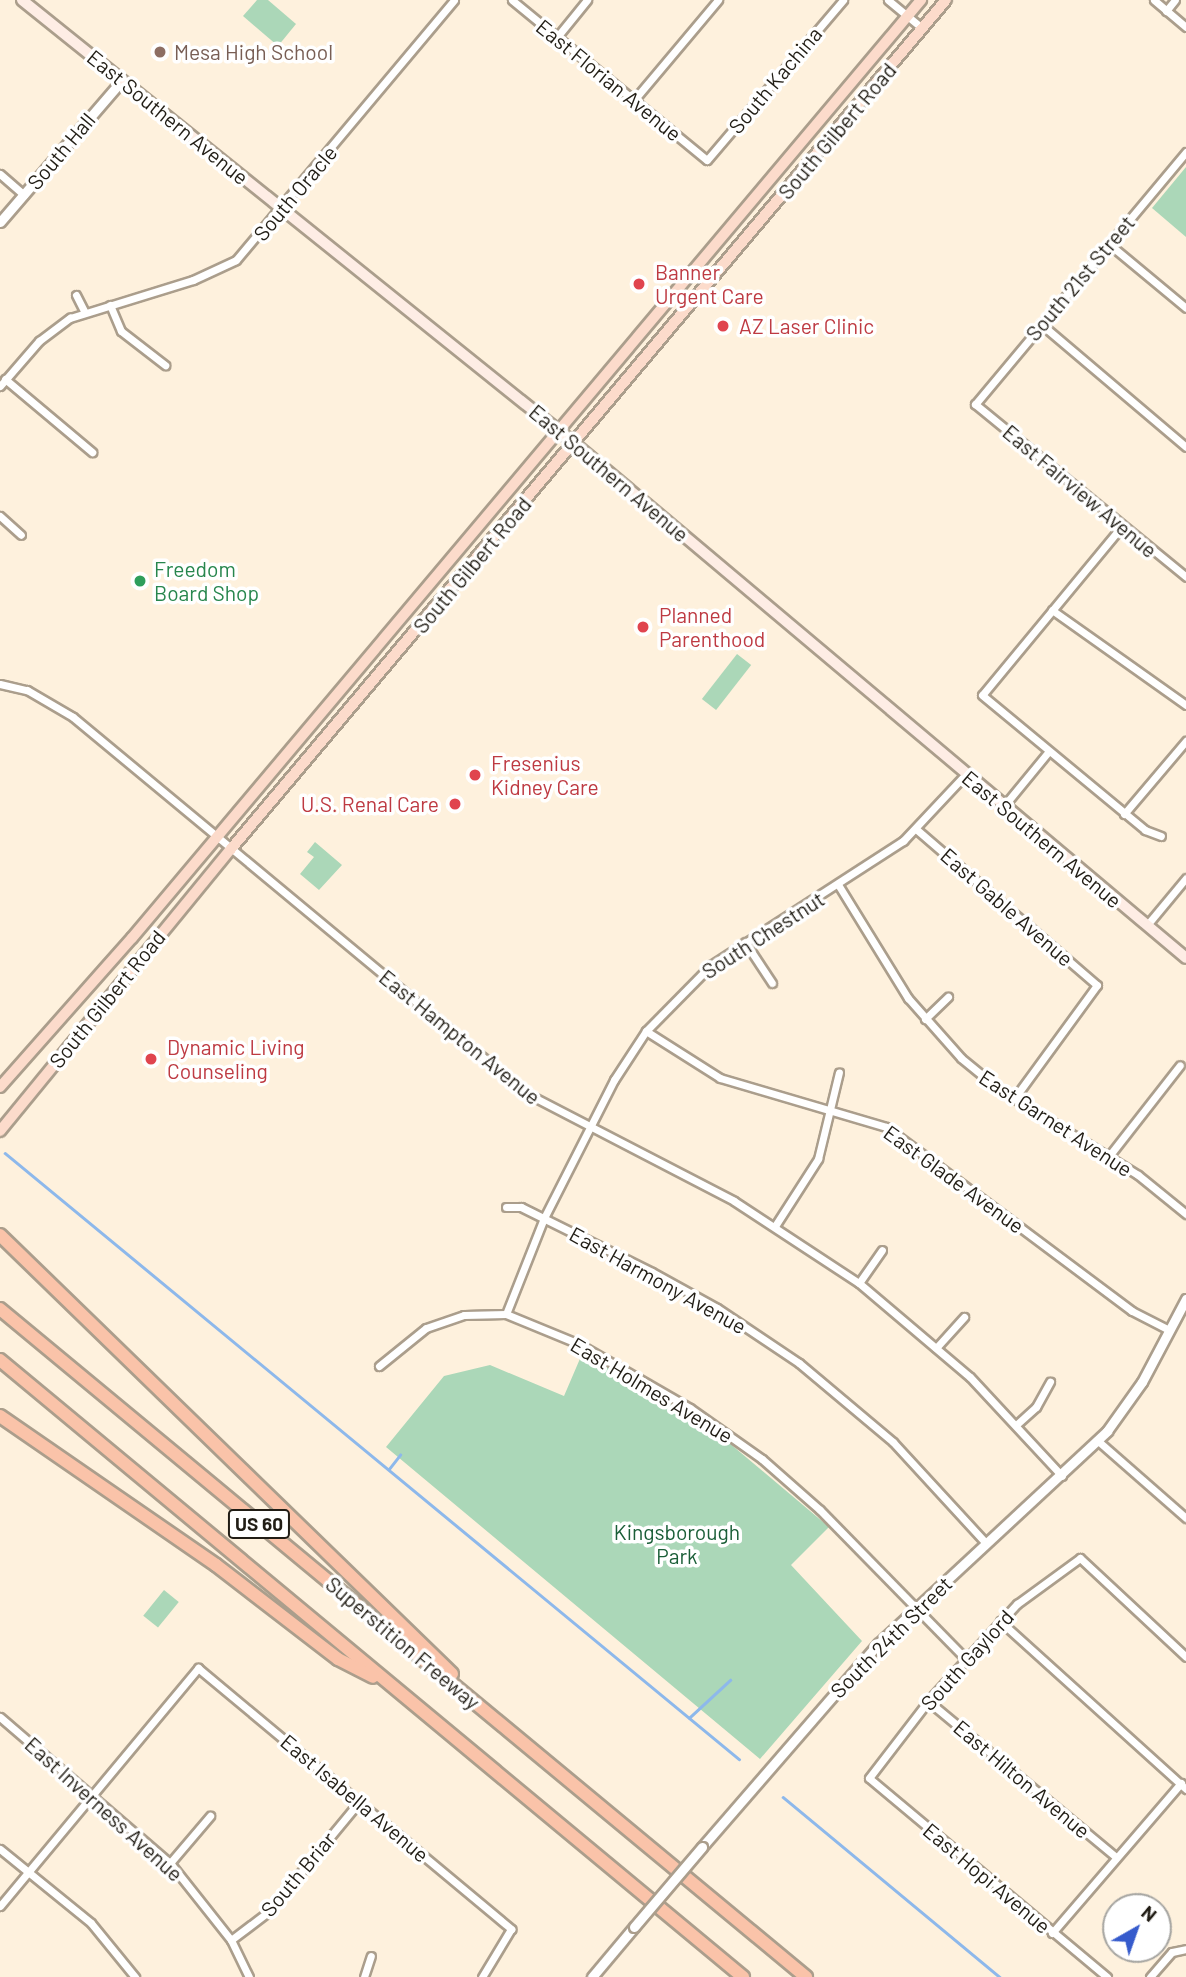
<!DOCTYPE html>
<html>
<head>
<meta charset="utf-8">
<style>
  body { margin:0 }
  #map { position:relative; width:1186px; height:1977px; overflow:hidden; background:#fef1dd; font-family:Barlow,sans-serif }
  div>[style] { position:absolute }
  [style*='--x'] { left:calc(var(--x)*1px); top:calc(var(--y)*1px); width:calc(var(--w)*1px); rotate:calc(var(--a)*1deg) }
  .green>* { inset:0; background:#abd7b8; transform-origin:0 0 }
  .stream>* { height:2.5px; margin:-1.25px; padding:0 1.25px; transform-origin:1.25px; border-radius:1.25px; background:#8db8eb }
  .roads { filter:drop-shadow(2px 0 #ab9e8c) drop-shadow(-2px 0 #ab9e8c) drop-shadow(0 2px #ab9e8c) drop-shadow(0 -2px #ab9e8c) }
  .minor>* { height:7px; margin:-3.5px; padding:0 3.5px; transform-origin:3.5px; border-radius:3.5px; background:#fff }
  .tertiary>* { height:9px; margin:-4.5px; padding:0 4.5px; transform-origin:4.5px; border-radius:4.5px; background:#fff }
  .secondary>* { height:10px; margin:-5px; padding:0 5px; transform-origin:5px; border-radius:5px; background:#feede5 }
  .primary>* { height:10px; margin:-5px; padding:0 5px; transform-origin:5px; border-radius:5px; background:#fcdbcb }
  .motorway>* { height:12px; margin:-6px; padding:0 6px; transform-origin:6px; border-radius:6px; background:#fac3a9 }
  .bridges { filter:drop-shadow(2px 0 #ab9e8c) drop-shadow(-2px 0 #ab9e8c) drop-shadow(0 2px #ab9e8c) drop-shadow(0 -2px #ab9e8c) }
  .tertiary-bridge>* { height:9px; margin:-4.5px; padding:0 4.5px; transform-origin:4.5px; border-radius:4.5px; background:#fff }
  .dots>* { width:19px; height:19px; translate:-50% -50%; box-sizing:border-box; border:4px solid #fff; border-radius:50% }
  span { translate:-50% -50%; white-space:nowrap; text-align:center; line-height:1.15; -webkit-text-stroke:7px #fff; paint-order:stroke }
  .shield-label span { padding:2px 5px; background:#fff; border:2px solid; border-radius:5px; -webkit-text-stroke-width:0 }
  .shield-label { font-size:19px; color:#211d15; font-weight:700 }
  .education-label { font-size:21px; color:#785e54 }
  .left { translate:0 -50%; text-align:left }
  .street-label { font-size:21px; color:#211d15 }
  .health-label { font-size:21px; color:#be3a42 }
  .right { translate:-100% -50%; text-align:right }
  .leisure-label { font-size:21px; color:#27864d }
  .park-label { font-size:21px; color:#1a5e37 }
  .north { position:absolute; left:1102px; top:1893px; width:70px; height:70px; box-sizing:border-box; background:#fff; border:2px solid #a6a5a1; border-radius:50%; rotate:40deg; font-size:19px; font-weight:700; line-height:28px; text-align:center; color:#211d15 }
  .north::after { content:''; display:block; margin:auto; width:24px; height:32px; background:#365bcc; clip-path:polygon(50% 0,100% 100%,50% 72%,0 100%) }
</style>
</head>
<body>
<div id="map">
  <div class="green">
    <div style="clip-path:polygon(257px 0,268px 0,296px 24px,278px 46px,243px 16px)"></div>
    <div style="clip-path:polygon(1186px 167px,1186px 237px,1152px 208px)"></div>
    <div style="left:737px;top:654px;width:18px;height:57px;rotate:38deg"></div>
    <div style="clip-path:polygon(315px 842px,342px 865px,319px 890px,300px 874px,314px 857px,307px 852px)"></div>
    <div style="clip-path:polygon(582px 1354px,637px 1382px,728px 1442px,829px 1527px,791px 1565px,862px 1641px,760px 1759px,386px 1447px,444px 1376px,490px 1365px,564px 1396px)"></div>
    <div style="left:164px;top:1590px;width:19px;height:33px;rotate:39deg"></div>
  </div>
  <div class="stream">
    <div style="--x:5;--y:1153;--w:952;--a:39.54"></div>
    <div style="--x:389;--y:1469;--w:18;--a:-52"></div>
    <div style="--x:689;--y:1718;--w:56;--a:-42.8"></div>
    <div style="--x:783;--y:1797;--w:282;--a:39.7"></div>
  </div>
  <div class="roads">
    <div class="minor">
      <div style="--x:512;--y:0;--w:252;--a:39.4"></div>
      <div style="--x:707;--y:160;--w:210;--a:-49.6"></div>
      <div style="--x:888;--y:0;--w:44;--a:39.5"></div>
      <div style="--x:1154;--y:0;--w:42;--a:40.2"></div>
      <div style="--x:1166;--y:11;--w:14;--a:-51"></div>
      <div style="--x:557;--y:37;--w:48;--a:-51"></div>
      <div style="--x:634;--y:100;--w:131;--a:-50"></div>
      <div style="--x:1186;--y:152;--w:329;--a:129.9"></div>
      <div style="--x:975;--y:404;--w:273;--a:39.3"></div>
      <div style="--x:0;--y:174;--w:32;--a:41"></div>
      <div style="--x:1109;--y:244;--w:100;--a:39.7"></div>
      <div style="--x:76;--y:295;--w:18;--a:63"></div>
      <div style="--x:110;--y:305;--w:28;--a:67"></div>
      <div style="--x:121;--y:331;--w:56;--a:37.7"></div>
      <div style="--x:1041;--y:324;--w:190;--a:40.3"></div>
      <div style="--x:5;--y:379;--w:114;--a:40"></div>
      <div style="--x:0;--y:386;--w:60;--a:-49.1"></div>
      <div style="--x:39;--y:341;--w:39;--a:-37"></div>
      <div style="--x:70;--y:318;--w:129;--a:-17.2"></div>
      <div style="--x:193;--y:280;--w:47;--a:-24.9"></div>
      <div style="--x:236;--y:260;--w:339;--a:-50"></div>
      <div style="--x:0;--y:516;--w:28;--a:42"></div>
      <div style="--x:1122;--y:526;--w:219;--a:129.6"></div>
      <div style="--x:982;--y:695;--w:212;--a:39.6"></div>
      <div style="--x:1145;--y:830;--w:17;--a:21"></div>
      <div style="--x:1052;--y:610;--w:164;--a:35.3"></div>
      <div style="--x:0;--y:684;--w:28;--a:13"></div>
      <div style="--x:27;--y:690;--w:53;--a:30.4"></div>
      <div style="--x:73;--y:717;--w:589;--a:39.69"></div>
      <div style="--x:526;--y:1093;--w:234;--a:27.4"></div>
      <div style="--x:734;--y:1201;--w:149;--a:33.3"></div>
      <div style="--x:859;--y:1283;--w:145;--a:40.3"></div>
      <div style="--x:970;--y:1377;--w:135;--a:47.1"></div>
      <div style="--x:1003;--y:807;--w:72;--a:-50.6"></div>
      <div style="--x:1124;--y:814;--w:96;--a:-49.7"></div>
      <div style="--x:916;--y:829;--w:239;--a:40.8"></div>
      <div style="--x:1097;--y:985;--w:141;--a:126.1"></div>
      <div style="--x:839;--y:886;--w:132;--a:58.4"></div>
      <div style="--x:908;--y:998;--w:80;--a:48.5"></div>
      <div style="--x:961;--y:1058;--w:49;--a:39.2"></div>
      <div style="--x:999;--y:1089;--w:163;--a:31.7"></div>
      <div style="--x:1138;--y:1175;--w:62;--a:39.1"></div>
      <div style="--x:1147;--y:925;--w:61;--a:-50.3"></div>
      <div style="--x:745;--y:942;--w:49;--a:56.6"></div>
      <div style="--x:925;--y:1019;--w:32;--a:-44"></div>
      <div style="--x:646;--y:1031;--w:88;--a:32.4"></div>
      <div style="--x:720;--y:1078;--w:173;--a:16.4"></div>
      <div style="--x:886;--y:1127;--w:307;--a:36.8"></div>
      <div style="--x:1132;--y:1311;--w:42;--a:27.2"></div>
      <div style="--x:1109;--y:1156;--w:115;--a:-52"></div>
      <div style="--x:506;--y:1207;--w:15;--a:0"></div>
      <div style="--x:521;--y:1207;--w:146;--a:26.4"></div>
      <div style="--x:652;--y:1272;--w:74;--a:29"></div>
      <div style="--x:717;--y:1308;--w:99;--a:33.9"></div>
      <div style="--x:799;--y:1363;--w:123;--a:40"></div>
      <div style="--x:893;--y:1442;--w:137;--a:47.4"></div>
      <div style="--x:775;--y:1226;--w:80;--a:-57.3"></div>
      <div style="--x:818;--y:1159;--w:89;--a:-76.4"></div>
      <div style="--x:859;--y:1283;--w:40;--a:-55.1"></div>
      <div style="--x:506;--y:1314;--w:103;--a:-68.4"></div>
      <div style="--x:544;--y:1218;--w:155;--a:-63.1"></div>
      <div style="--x:614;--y:1080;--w:59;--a:-56.9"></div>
      <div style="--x:646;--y:1031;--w:93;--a:-45.4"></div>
      <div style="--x:711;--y:965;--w:229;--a:-32.9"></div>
      <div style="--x:903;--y:841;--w:91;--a:-46.8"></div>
      <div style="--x:936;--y:1348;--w:42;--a:-47.9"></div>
      <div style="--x:379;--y:1366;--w:60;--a:-39"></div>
      <div style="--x:426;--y:1328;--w:40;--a:-18.9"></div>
      <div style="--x:464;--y:1315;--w:42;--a:-1.4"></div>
      <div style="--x:506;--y:1314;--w:79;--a:22.3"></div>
      <div style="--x:579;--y:1344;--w:128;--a:30"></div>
      <div style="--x:690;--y:1408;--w:88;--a:35.3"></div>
      <div style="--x:762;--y:1459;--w:77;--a:41.3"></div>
      <div style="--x:820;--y:1510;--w:209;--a:45.6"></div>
      <div style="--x:1016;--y:1425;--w:27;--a:-42"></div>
      <div style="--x:1036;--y:1407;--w:29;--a:-61"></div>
      <div style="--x:1098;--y:1441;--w:117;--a:41.2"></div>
      <div style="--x:1000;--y:1621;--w:251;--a:42.1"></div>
      <div style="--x:928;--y:1701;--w:244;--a:39.7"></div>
      <div style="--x:0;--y:1717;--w:224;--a:40.7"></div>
      <div style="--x:170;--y:1863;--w:98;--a:51.6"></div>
      <div style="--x:231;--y:1940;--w:41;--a:64.1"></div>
      <div style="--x:0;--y:1849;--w:117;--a:39.1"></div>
      <div style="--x:91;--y:1923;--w:70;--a:50.8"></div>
      <div style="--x:170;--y:1863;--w:62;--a:-49.6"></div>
      <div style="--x:0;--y:1906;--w:310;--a:-50.2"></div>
      <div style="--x:198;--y:1668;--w:408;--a:39.8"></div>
      <div style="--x:511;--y:1929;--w:56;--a:121.1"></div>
      <div style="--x:1052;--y:1933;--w:198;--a:-49.3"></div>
      <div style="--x:231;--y:1940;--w:46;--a:-37.1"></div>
      <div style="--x:268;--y:1912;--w:143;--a:-50.4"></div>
      <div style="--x:364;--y:1977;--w:22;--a:-72"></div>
      <div style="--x:1107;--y:1977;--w:310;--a:-140.1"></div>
      <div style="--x:869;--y:1778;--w:97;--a:-52.5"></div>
      <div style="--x:928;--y:1701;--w:132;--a:-47.5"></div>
      <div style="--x:1017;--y:1604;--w:78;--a:-36.1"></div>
      <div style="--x:1080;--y:1558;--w:145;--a:43"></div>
      <div style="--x:1150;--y:1977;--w:33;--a:-49"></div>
      <div style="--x:1172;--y:1952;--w:14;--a:-12"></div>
    </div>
    <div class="tertiary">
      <div style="--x:0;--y:222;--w:187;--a:-49.3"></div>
      <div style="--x:702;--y:1847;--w:269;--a:-49.1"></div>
      <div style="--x:878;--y:1644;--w:313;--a:-42.9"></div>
      <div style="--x:1107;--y:1431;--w:60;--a:-54.5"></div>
      <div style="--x:1142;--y:1382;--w:94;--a:-62.1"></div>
      <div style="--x:592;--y:1977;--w:65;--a:-50"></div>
    </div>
    <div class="secondary">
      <div style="--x:22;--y:0;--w:709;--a:38.76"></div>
      <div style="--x:575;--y:444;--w:798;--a:40.07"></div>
    </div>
    <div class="primary">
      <div style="--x:0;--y:1087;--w:199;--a:-48.5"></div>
      <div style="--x:132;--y:938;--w:1226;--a:-49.93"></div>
      <div style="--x:0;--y:1131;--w:365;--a:-50.7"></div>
      <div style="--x:231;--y:849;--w:1110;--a:-49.9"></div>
    </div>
    <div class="motorway">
      <div style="--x:0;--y:1235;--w:630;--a:44.16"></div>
      <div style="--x:0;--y:1309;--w:1047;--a:39.65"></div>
      <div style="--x:0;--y:1360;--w:966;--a:39.71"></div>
      <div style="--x:0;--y:1416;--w:262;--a:34.6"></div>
      <div style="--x:216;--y:1565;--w:154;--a:37.6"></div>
      <div style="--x:338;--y:1659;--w:39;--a:27"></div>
    </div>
  </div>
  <div class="bridges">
    <div class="tertiary-bridge">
      <div style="--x:634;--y:1927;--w:105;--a:-49.6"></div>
    </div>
  </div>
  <div class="dots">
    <div style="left:160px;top:52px;background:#8d6e63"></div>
    <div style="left:639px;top:284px;background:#e0444e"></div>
    <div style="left:723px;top:326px;background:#e0444e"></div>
    <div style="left:140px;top:581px;background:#2e9e5b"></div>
    <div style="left:643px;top:627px;background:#e0444e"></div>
    <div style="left:475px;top:775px;background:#e0444e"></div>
    <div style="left:455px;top:804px;background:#e0444e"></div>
    <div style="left:151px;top:1059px;background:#e0444e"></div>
  </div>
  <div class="shield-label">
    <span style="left:259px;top:1524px">US 60</span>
  </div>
  <div class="education-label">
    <span class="left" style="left:174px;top:52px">Mesa High School</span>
  </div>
  <div class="street-label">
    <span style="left:609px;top:80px;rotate:39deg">East Florian Avenue</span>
    <span style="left:775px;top:80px;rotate:-50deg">South Kachina</span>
    <span style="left:168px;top:117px;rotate:39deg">East Southern Avenue</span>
    <span style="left:837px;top:131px;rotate:-50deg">South Gilbert Road</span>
    <span style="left:61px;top:151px;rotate:-50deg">South Hall</span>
    <span style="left:295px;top:193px;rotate:-50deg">South Oracle</span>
    <span style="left:1080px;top:278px;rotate:-50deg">South 21st Street</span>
    <span style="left:609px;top:473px;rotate:40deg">East Southern Avenue</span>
    <span style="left:1080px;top:491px;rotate:40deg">East Fairview Avenue</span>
    <span style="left:472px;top:565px;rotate:-50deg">South Gilbert Road</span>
    <span style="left:1042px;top:839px;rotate:40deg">East Southern Avenue</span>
    <span style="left:1007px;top:907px;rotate:41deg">East Gable Avenue</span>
    <span style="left:763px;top:935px;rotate:-33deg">South Chestnut</span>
    <span style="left:107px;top:999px;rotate:-51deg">South Gilbert Road</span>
    <span style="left:460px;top:1037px;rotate:39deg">East Hampton Avenue</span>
    <span style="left:1056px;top:1123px;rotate:33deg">East Garnet Avenue</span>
    <span style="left:954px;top:1179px;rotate:36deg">East Glade Avenue</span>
    <span style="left:658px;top:1280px;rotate:29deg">East Harmony Avenue</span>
    <span style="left:652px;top:1390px;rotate:31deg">East Holmes Avenue</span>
    <span style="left:891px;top:1637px;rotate:-45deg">South 24th Street</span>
    <span style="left:403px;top:1643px;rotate:40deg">Superstition Freeway</span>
    <span style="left:967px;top:1660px;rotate:-48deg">South Gaylord</span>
    <span style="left:1022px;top:1779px;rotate:40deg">East Hilton Avenue</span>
    <span style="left:355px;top:1798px;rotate:40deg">East Isabella Avenue</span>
    <span style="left:104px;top:1809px;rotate:42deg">East Inverness Avenue</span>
    <span style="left:298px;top:1874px;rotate:-50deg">South Briar</span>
    <span style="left:987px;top:1878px;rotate:40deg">East Hopi Avenue</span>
  </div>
  <div class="health-label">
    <span class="left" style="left:655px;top:284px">Banner<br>Urgent Care</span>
    <span class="left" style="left:739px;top:326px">AZ Laser Clinic</span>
    <span class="left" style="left:659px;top:627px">Planned<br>Parenthood</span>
    <span class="left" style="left:491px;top:775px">Fresenius<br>Kidney Care</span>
    <span class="right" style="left:439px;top:804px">U.S. Renal Care</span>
    <span class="left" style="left:167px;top:1059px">Dynamic Living<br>Counseling</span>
  </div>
  <div class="leisure-label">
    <span class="left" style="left:154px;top:581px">Freedom<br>Board Shop</span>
  </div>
  <div class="park-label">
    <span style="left:677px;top:1544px">Kingsborough<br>Park</span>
  </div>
  <div class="north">N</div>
</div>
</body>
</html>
